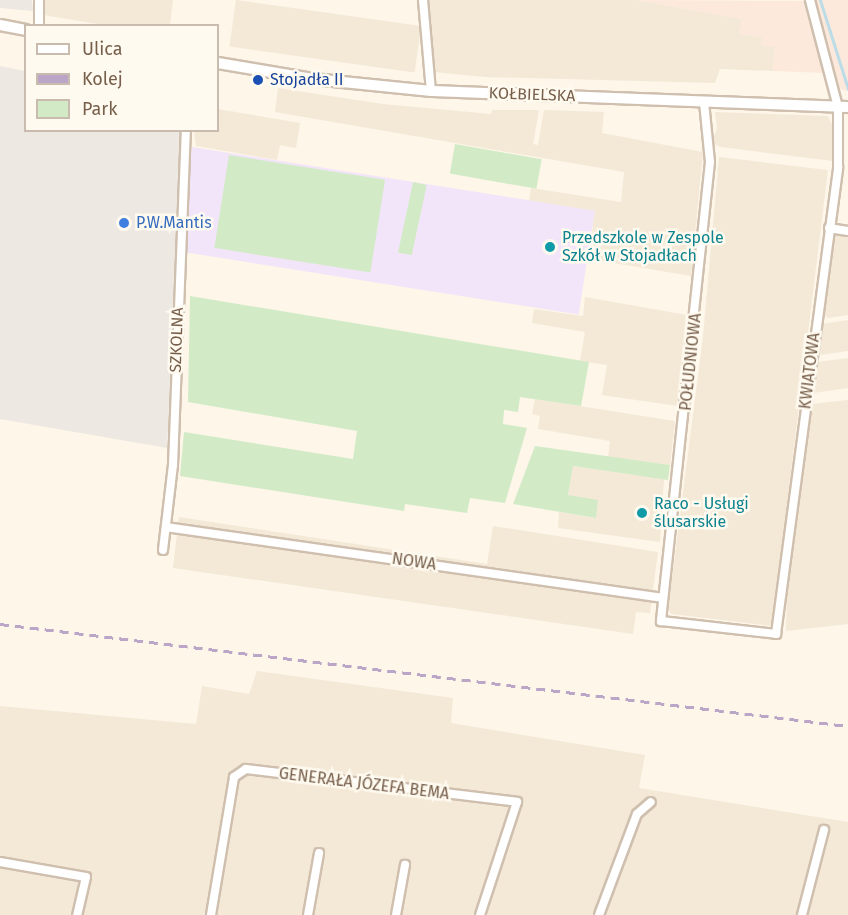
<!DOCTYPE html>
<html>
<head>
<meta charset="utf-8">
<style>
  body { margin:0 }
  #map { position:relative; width:848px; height:915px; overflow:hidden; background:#fdf6e9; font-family:"Fira Sans",sans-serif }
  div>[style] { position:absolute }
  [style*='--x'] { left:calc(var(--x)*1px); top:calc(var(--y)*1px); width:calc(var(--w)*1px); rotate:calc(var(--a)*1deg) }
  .residential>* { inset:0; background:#f4e9d7; transform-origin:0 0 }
  .commercial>* { inset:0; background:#fde9dc }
  .industrial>* { inset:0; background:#eee8e2 }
  .education>* { inset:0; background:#f3e5f9; transform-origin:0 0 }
  .green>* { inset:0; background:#d2ebc6; transform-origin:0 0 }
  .stream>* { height:3px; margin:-1.5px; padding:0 1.5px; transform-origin:1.5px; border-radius:1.5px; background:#bcdde7 }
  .roads { filter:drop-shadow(2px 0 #cfbfae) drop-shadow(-2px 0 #cfbfae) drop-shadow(0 2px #cfbfae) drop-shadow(0 -2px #cfbfae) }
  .minor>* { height:8px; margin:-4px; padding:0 4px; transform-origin:4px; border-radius:4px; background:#fff }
  .tertiary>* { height:10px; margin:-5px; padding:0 5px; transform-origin:5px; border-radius:5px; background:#fff }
  .rail>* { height:3px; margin-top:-1.5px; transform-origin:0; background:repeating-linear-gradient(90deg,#bba6c7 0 9px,transparent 0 15px) }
  .dots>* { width:16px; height:16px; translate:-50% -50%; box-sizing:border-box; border:3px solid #fffaef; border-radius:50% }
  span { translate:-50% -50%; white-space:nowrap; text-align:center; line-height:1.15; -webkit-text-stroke:5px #fffaef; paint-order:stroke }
  .transit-label { font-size:16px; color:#164399 }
  .left { translate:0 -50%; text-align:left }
  .street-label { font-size:16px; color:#775f4c }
  .shop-label { font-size:16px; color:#366cbe }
  .culture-label { font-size:16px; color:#0d838f }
  .legend { position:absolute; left:24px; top:24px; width:195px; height:108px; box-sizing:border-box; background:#fffaef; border:2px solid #c9bcae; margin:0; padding:8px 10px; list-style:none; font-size:18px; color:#775f4c }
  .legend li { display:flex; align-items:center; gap:12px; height:30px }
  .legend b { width:30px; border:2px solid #c9bcae }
</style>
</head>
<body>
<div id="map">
  <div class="residential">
    <div style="clip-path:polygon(42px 0,173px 0,170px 26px,104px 25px,43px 15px)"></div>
    <div style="left:236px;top:0;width:187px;height:47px;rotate:8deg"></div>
    <div style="clip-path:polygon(428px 0,637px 0,743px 19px,739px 34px,762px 37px,775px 46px,773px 71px,720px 69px,715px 83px,485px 77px,433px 72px)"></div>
    <div style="clip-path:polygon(278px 88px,383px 104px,491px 114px,492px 110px,539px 110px,533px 144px,538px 145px,544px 110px,604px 112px,602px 133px,703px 152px,691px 276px,590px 259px,594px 213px,529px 202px,531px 188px,621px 202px,624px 172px,275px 112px)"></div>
    <div style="clip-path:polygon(218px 109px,300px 123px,296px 148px,280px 145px,277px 160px,196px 146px,194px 131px,218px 130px)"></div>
    <div style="clip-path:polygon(715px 112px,828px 116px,835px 132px,833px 161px,721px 147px,712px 143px,717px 128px)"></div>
    <div style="clip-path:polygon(719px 157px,828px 170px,772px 626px,671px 614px,668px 609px,703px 337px)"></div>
    <div style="clip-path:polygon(833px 233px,848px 235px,848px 315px,828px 318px,824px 314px)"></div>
    <div style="clip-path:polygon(585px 297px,687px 315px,677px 406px,602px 395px,607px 365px,580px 361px,585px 332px,532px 323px,534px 309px,583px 316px)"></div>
    <div style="clip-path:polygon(848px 320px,848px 351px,819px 355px,821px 324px)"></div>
    <div style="clip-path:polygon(848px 358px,848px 388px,813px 393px,817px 362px)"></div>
    <div style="clip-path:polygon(535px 399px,675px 421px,670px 465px,608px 457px,610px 441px,538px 429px,540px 416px,532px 414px)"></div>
    <div style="clip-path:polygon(848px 400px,848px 624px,786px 631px,787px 585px,811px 404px)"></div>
    <div style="clip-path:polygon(572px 466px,664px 479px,660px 542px,558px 528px,559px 512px,595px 518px,568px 496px)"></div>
    <div style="clip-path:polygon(179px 517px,487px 564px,493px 526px,658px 552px,650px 613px,636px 612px,633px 634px,173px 568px)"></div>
    <div style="clip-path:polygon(257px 671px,453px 698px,451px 723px,645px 755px,639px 788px,848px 822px,848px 915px,0 915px,0 706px,196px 724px,202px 686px,249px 694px)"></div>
  </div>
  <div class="commercial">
    <div style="clip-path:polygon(637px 0,807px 1px,826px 73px,773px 71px,775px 47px,761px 45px,762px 37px,739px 34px,742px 19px)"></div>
    <div style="clip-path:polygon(814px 0,848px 0,848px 91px,840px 89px)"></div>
  </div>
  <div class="industrial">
    <div style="clip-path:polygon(0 0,32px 0,33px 11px,0 8px)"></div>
    <div style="clip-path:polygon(0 66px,25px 71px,26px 130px,182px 131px,167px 448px,0 419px)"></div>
  </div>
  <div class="education">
    <div style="left:192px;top:147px;width:408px;height:105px;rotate:9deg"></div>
  </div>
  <div class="green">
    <div style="left:455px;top:144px;width:88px;height:30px;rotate:10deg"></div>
    <div style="left:229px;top:155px;width:158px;height:94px;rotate:9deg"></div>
    <div style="left:413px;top:182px;width:14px;height:72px;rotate:12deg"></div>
    <div style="clip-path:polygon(190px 296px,589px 362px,581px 406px,520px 397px,518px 412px,504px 410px,503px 424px,527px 428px,505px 503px,470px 498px,467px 513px,405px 504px,404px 511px,180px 476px,184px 432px,353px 459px,357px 431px,188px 402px)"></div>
    <div style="clip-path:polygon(535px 446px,670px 465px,668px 480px,573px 466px,568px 495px,598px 500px,596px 518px,513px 504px)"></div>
  </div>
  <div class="stream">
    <div style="--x:820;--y:0;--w:93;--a:72.5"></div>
  </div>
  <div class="roads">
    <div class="minor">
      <div style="--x:423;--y:0;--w:91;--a:85"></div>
      <div style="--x:39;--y:26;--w:26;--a:-90"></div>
      <div style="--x:704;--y:102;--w:60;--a:84.3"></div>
      <div style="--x:710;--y:162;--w:462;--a:96.1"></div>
      <div style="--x:661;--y:621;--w:116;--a:6.4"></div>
      <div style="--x:776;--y:634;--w:471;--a:-82.4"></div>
      <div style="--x:838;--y:167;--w:60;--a:-90"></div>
      <div style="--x:838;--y:107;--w:111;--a:-104.7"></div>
      <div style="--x:829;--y:228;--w:19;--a:9"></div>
      <div style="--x:166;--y:527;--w:502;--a:8.13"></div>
      <div style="--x:163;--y:550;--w:86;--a:-83.3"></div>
      <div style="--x:173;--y:465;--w:335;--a:-87.8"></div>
      <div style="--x:0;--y:862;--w:87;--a:9.9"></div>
      <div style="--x:86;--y:877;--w:39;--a:103"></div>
      <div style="--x:211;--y:915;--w:140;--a:-80.5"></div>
      <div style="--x:234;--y:777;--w:14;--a:-34"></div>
      <div style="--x:246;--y:769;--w:273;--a:6.9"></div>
      <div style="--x:517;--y:802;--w:119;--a:108.1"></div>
      <div style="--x:308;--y:915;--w:63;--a:-79.9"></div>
      <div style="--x:396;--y:915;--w:51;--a:-79.8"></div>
      <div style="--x:599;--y:915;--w:108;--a:-69.4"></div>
      <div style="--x:637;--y:814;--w:18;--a:-41"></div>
      <div style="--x:802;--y:915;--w:88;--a:-75.5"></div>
    </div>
    <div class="tertiary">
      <div style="--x:0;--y:25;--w:26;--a:11"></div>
      <div style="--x:218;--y:63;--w:96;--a:9.6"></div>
      <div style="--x:313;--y:79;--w:119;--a:5.8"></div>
      <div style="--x:431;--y:91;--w:417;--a:2.2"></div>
    </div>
  </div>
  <div class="rail">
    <div style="--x:0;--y:624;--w:854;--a:6.86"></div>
  </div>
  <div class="dots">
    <div style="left:258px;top:80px;background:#1a4fb4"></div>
    <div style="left:124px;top:223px;background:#3f7fe0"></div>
    <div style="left:550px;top:247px;background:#0f9aa8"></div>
    <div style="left:642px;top:513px;background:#0f9aa8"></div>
  </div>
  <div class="transit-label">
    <span class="left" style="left:270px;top:80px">Stojadła II</span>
  </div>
  <div class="street-label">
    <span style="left:532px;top:95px;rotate:2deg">KOŁBIELSKA</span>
    <span style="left:177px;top:340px;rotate:-88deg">SZKOLNA</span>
    <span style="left:691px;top:362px;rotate:-84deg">POŁUDNIOWA</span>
    <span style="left:810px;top:371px;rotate:-83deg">KWIATOWA</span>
    <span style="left:414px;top:562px;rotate:8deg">NOWA</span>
    <span style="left:364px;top:784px;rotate:7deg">GENERAŁA JÓZEFA BEMA</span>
  </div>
  <div class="shop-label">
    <span class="left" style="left:136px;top:223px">P.W.Mantis</span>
  </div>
  <div class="culture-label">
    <span class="left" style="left:562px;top:247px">Przedszkole w Zespole<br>Szkół w Stojadłach</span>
    <span class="left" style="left:654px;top:513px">Raco - Usługi<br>ślusarskie</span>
  </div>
  <ul class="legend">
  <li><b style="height:8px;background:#fff"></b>Ulica</li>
  <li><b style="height:8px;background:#bba6c7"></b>Kolej</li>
  <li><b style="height:16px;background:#d2ebc6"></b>Park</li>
  </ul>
</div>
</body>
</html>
